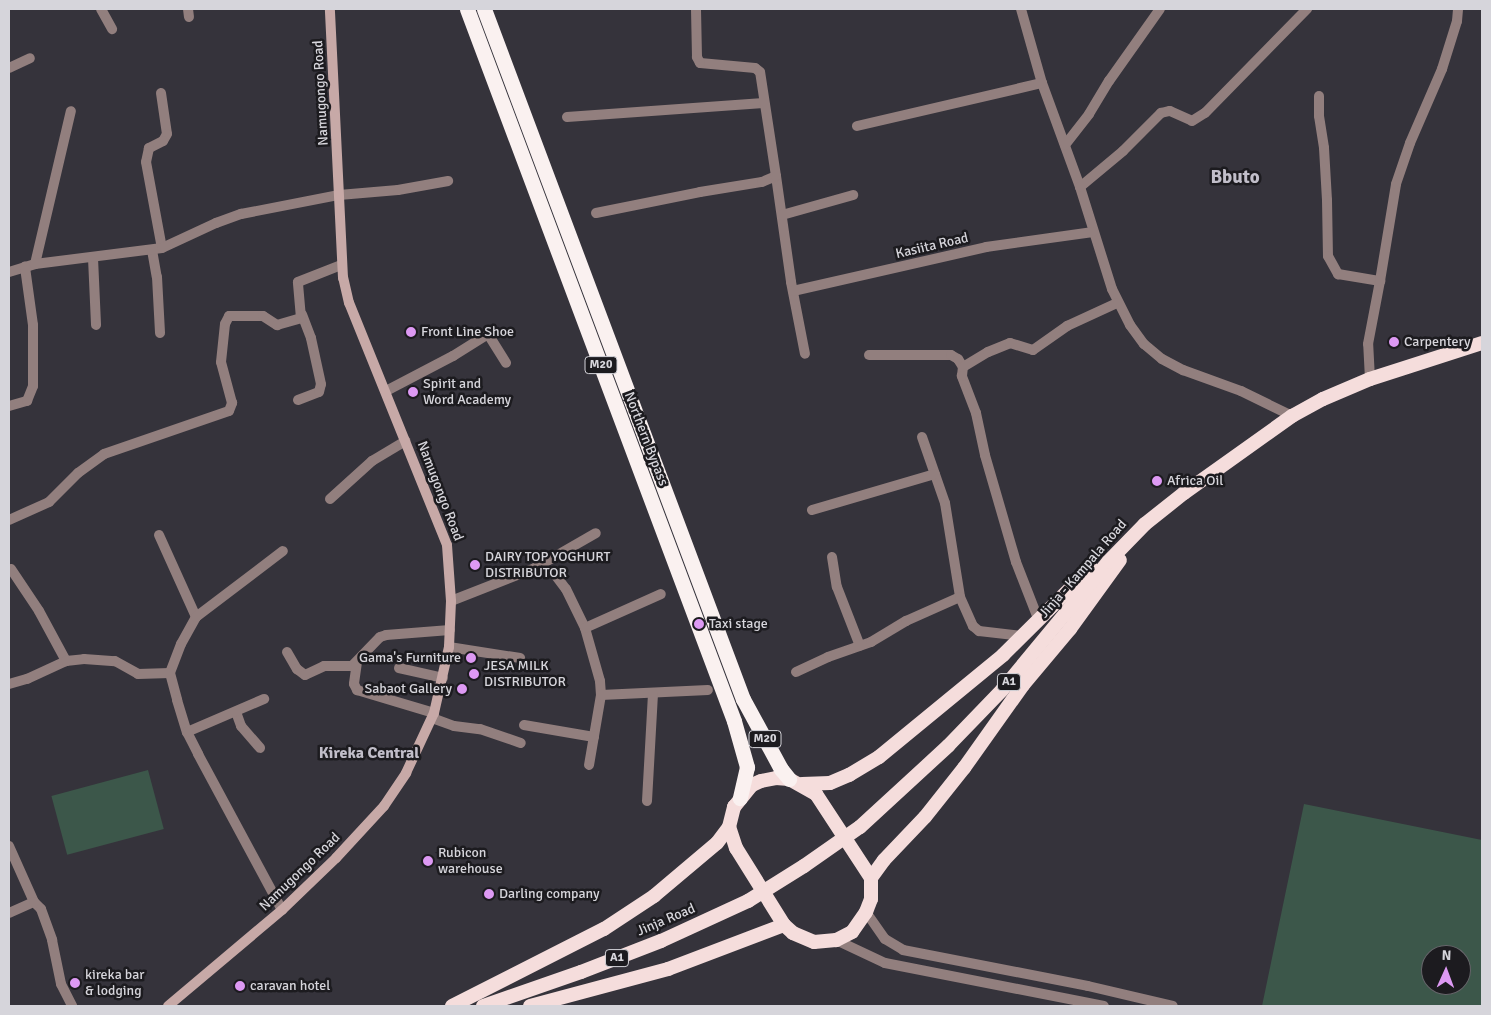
<!DOCTYPE html>
<html>
<head>
<meta charset="utf-8">
<style>
  body { margin:0 }
  #map { position:relative; width:1491px; height:1015px; overflow:hidden; background:#35333b; font-family:Signika,sans-serif }
  div>[style] { position:absolute }
  [style*='--x'] { left:calc(var(--x)*1px); top:calc(var(--y)*1px); width:calc(var(--w)*1px); rotate:calc(var(--a)*1deg) }
  .green>* { inset:0; background:#3c574a; transform-origin:0 0 }
  .minor>* { height:10px; margin:-5px; padding:0 5px; transform-origin:5px; border-radius:5px; background:#927f7e }
  .secondary>* { height:10px; margin:-5px; padding:0 5px; transform-origin:5px; border-radius:5px; background:#c7a9a7 }
  .trunk>* { height:14px; margin:-7px; padding:0 7px; transform-origin:7px; border-radius:7px; background:#f5dddc }
  .motorway>* { height:15px; margin:-7.5px; padding:0 7.5px; transform-origin:7.5px; border-radius:7.5px; background:#faf1f0 }
  .dots>* { width:14px; height:14px; translate:-50% -50%; box-sizing:border-box; border:2px solid #1c1b1f; border-radius:50% }
  span { translate:-50% -50%; white-space:nowrap; text-align:center; line-height:1.15; -webkit-text-stroke:5px #1c1b1f; paint-order:stroke }
  .shield-label span { padding:1px 4px; background:#1c1b1f; border:1px solid; border-radius:4px; -webkit-text-stroke-width:0 }
  .shield-label { font-size:12px; color:#d6d5db; font-weight:700 }
  .street-label { font-size:14px; color:#d6d5db }
  .poi-label { font-size:14px; color:#d6d5db }
  .left { translate:0 -50%; text-align:left }
  .right { translate:-100% -50%; text-align:right }
  .quarter-label { font-size:16px; color:#c1bec9; font-weight:700 }
  .district-label { font-size:19px; color:#c1bec9; font-weight:700 }
  .frame { position:absolute; inset:0; border:10px solid #d6d5db; pointer-events:none }
  .north { position:absolute; left:1421px; top:945px; width:50px; height:50px; box-sizing:border-box; background:#1c1b1f; border:1px solid #66656a; border-radius:50%; rotate:2deg; font-size:14px; font-weight:700; line-height:20px; text-align:center; color:#d6d5db }
  .north::after { content:''; display:block; margin:auto; width:18px; height:22px; background:#dd99f3; clip-path:polygon(50% 0,100% 100%,50% 72%,0 100%) }
</style>
</head>
<body>
<div id="map">
  <div class="green">
    <div style="left:148px;top:770px;width:61px;height:100px;rotate:75deg"></div>
    <div style="clip-path:polygon(evenodd,1304px 804px,1482px 840px,1482px 1006px,1262px 1006px,1304px 804px,1431px 955px,1461px 955px,1461px 985px,1431px 985px,1431px 955px)"></div>
  </div>
  <div class="minor">
    <div style="--x:101;--y:9;--w:23;--a:61"></div>
    <div style="--x:188;--y:9;--w:8;--a:83"></div>
    <div style="--x:1021;--y:9;--w:77;--a:74.2"></div>
    <div style="--x:1042;--y:83;--w:111;--a:69.9"></div>
    <div style="--x:1080;--y:187;--w:107;--a:72.6"></div>
    <div style="--x:1112;--y:289;--w:40;--a:63.4"></div>
    <div style="--x:1130;--y:325;--w:24;--a:54"></div>
    <div style="--x:1144;--y:344;--w:23;--a:40"></div>
    <div style="--x:1162;--y:359;--w:24;--a:28"></div>
    <div style="--x:1183;--y:370;--w:62;--a:19.9"></div>
    <div style="--x:1241;--y:391;--w:57;--a:26.1"></div>
    <div style="--x:9;--y:68;--w:23;--a:-25"></div>
    <div style="--x:161;--y:93;--w:41;--a:81.7"></div>
    <div style="--x:167;--y:134;--w:8;--a:120"></div>
    <div style="--x:163;--y:141;--w:16;--a:153"></div>
    <div style="--x:149;--y:148;--w:14;--a:102"></div>
    <div style="--x:146;--y:162;--w:87;--a:79.5"></div>
    <div style="--x:1319;--y:96;--w:20;--a:90"></div>
    <div style="--x:1319;--y:116;--w:32;--a:81"></div>
    <div style="--x:1324;--y:148;--w:52;--a:86.7"></div>
    <div style="--x:1327;--y:200;--w:56;--a:89"></div>
    <div style="--x:1328;--y:256;--w:21;--a:61"></div>
    <div style="--x:1338;--y:274;--w:43;--a:9.5"></div>
    <div style="--x:567;--y:117;--w:197;--a:-4.1"></div>
    <div style="--x:857;--y:126;--w:190;--a:-13.1"></div>
    <div style="--x:1065;--y:145;--w:39;--a:-52"></div>
    <div style="--x:1089;--y:114;--w:39;--a:-59"></div>
    <div style="--x:1109;--y:81;--w:88;--a:-54.7"></div>
    <div style="--x:776;--y:176;--w:107;--a:81.9"></div>
    <div style="--x:791;--y:282;--w:73;--a:79"></div>
    <div style="--x:1080;--y:187;--w:56;--a:-39.9"></div>
    <div style="--x:1123;--y:151;--w:54;--a:-45"></div>
    <div style="--x:1161;--y:113;--w:9;--a:-13"></div>
    <div style="--x:1170;--y:111;--w:24;--a:24"></div>
    <div style="--x:1192;--y:121;--w:15;--a:-32"></div>
    <div style="--x:1205;--y:113;--w:146;--a:-45.6"></div>
    <div style="--x:596;--y:213;--w:106;--a:-11.4"></div>
    <div style="--x:700;--y:192;--w:63;--a:-9.2"></div>
    <div style="--x:762;--y:182;--w:15;--a:-23"></div>
    <div style="--x:776;--y:176;--w:105;--a:-98.7"></div>
    <div style="--x:760;--y:72;--w:6;--a:-141"></div>
    <div style="--x:755;--y:68;--w:55;--a:-174.8"></div>
    <div style="--x:700;--y:63;--w:7;--a:-117"></div>
    <div style="--x:697;--y:57;--w:48;--a:-91.2"></div>
    <div style="--x:782;--y:215;--w:74;--a:-15.7"></div>
    <div style="--x:152;--y:250;--w:27;--a:80"></div>
    <div style="--x:157;--y:277;--w:56;--a:86.9"></div>
    <div style="--x:93;--y:258;--w:67;--a:87.4"></div>
    <div style="--x:35;--y:264;--w:157;--a:-76.8"></div>
    <div style="--x:9;--y:272;--w:27;--a:-17"></div>
    <div style="--x:35;--y:264;--w:128;--a:-7.2"></div>
    <div style="--x:162;--y:248;--w:60;--a:-24.8"></div>
    <div style="--x:216;--y:223;--w:27;--a:-20"></div>
    <div style="--x:241;--y:214;--w:100;--a:-11"></div>
    <div style="--x:339;--y:195;--w:59;--a:-4.8"></div>
    <div style="--x:398;--y:190;--w:51;--a:-10.2"></div>
    <div style="--x:793;--y:291;--w:198;--a:-12.8"></div>
    <div style="--x:986;--y:247;--w:108;--a:-8"></div>
    <div style="--x:869;--y:355;--w:82;--a:0"></div>
    <div style="--x:951;--y:355;--w:8;--a:30"></div>
    <div style="--x:958;--y:359;--w:9;--a:58"></div>
    <div style="--x:1370;--y:379;--w:35;--a:-93"></div>
    <div style="--x:1368;--y:344;--w:64;--a:-79.2"></div>
    <div style="--x:1380;--y:281;--w:98;--a:-80.6"></div>
    <div style="--x:1396;--y:184;--w:43;--a:-71.1"></div>
    <div style="--x:1410;--y:143;--w:81;--a:-66.6"></div>
    <div style="--x:1442;--y:69;--w:50;--a:-72.6"></div>
    <div style="--x:1457;--y:21;--w:12;--a:-85"></div>
    <div style="--x:386;--y:391;--w:76;--a:-27.6"></div>
    <div style="--x:453;--y:356;--w:41;--a:-32.2"></div>
    <div style="--x:488;--y:334;--w:34;--a:58"></div>
    <div style="--x:298;--y:400;--w:22;--a:-21"></div>
    <div style="--x:319;--y:392;--w:8;--a:-76"></div>
    <div style="--x:321;--y:384;--w:47;--a:-102.3"></div>
    <div style="--x:311;--y:338;--w:25;--a:-111"></div>
    <div style="--x:9;--y:406;--w:19;--a:-16"></div>
    <div style="--x:27;--y:401;--w:16;--a:-68"></div>
    <div style="--x:33;--y:386;--w:61;--a:-90"></div>
    <div style="--x:33;--y:325;--w:59;--a:-97.9"></div>
    <div style="--x:922;--y:437;--w:70;--a:70.8"></div>
    <div style="--x:945;--y:503;--w:95;--a:80.9"></div>
    <div style="--x:330;--y:499;--w:57;--a:-42.1"></div>
    <div style="--x:372;--y:461;--w:39;--a:-31"></div>
    <div style="--x:812;--y:510;--w:128;--a:-16.3"></div>
    <div style="--x:9;--y:520;--w:44;--a:-24.2"></div>
    <div style="--x:49;--y:502;--w:41;--a:-45"></div>
    <div style="--x:78;--y:473;--w:32;--a:-36"></div>
    <div style="--x:104;--y:454;--w:132;--a:-19"></div>
    <div style="--x:229;--y:411;--w:9;--a:-69"></div>
    <div style="--x:232;--y:403;--w:42;--a:-105"></div>
    <div style="--x:221;--y:362;--w:38;--a:-84"></div>
    <div style="--x:225;--y:324;--w:9;--a:-63"></div>
    <div style="--x:229;--y:316;--w:34;--a:0"></div>
    <div style="--x:263;--y:316;--w:17;--a:33"></div>
    <div style="--x:277;--y:325;--w:25;--a:-16"></div>
    <div style="--x:301;--y:318;--w:36;--a:-95"></div>
    <div style="--x:298;--y:282;--w:46;--a:-21.6"></div>
    <div style="--x:159;--y:535;--w:90;--a:65.7"></div>
    <div style="--x:196;--y:617;--w:31;--a:119"></div>
    <div style="--x:181;--y:644;--w:31;--a:111"></div>
    <div style="--x:170;--y:673;--w:28;--a:75"></div>
    <div style="--x:177;--y:700;--w:34;--a:73"></div>
    <div style="--x:187;--y:732;--w:25;--a:63"></div>
    <div style="--x:198;--y:754;--w:177;--a:61.7"></div>
    <div style="--x:832;--y:557;--w:30;--a:81"></div>
    <div style="--x:837;--y:587;--w:63;--a:68.7"></div>
    <div style="--x:535;--y:568;--w:70;--a:-29.8"></div>
    <div style="--x:11;--y:569;--w:50;--a:56.3"></div>
    <div style="--x:39;--y:611;--w:57;--a:61.6"></div>
    <div style="--x:451;--y:601;--w:90;--a:-21.4"></div>
    <div style="--x:535;--y:568;--w:18;--a:13"></div>
    <div style="--x:553;--y:572;--w:21;--a:53"></div>
    <div style="--x:566;--y:589;--w:43;--a:64"></div>
    <div style="--x:585;--y:628;--w:55;--a:74.2"></div>
    <div style="--x:600;--y:681;--w:14;--a:86"></div>
    <div style="--x:601;--y:695;--w:71;--a:99.7"></div>
    <div style="--x:196;--y:617;--w:109;--a:-37.2"></div>
    <div style="--x:1039;--y:621;--w:63;--a:-111.3"></div>
    <div style="--x:1016;--y:562;--w:111;--a:-106.2"></div>
    <div style="--x:985;--y:455;--w:43;--a:-102.1"></div>
    <div style="--x:976;--y:413;--w:40;--a:-111"></div>
    <div style="--x:962;--y:376;--w:9;--a:-84"></div>
    <div style="--x:963;--y:367;--w:29;--a:-31"></div>
    <div style="--x:988;--y:352;--w:24;--a:-22"></div>
    <div style="--x:1010;--y:343;--w:24;--a:17"></div>
    <div style="--x:1033;--y:350;--w:42;--a:-35.2"></div>
    <div style="--x:1067;--y:326;--w:55;--a:-24.7"></div>
    <div style="--x:585;--y:628;--w:83;--a:-24.1"></div>
    <div style="--x:449;--y:647;--w:72;--a:8.8"></div>
    <div style="--x:287;--y:652;--w:20;--a:60"></div>
    <div style="--x:297;--y:669;--w:10;--a:37"></div>
    <div style="--x:305;--y:675;--w:21;--a:-25"></div>
    <div style="--x:324;--y:666;--w:28;--a:0"></div>
    <div style="--x:352;--y:666;--w:40;--a:-46"></div>
    <div style="--x:380;--y:637;--w:6;--a:-18"></div>
    <div style="--x:386;--y:635;--w:64;--a:-4.5"></div>
    <div style="--x:357;--y:662;--w:22;--a:98"></div>
    <div style="--x:354;--y:684;--w:7;--a:63"></div>
    <div style="--x:357;--y:690;--w:80;--a:16.6"></div>
    <div style="--x:399;--y:668;--w:45;--a:12.8"></div>
    <div style="--x:796;--y:672;--w:35;--a:-25"></div>
    <div style="--x:828;--y:657;--w:46;--a:-19.2"></div>
    <div style="--x:871;--y:642;--w:41;--a:-31"></div>
    <div style="--x:906;--y:621;--w:59;--a:-24"></div>
    <div style="--x:960;--y:597;--w:32;--a:66"></div>
    <div style="--x:973;--y:626;--w:8;--a:40"></div>
    <div style="--x:979;--y:631;--w:43;--a:6.6"></div>
    <div style="--x:9;--y:684;--w:19;--a:-16"></div>
    <div style="--x:27;--y:679;--w:43;--a:-24.8"></div>
    <div style="--x:66;--y:661;--w:18;--a:-6"></div>
    <div style="--x:84;--y:659;--w:31;--a:4"></div>
    <div style="--x:115;--y:661;--w:26;--a:29"></div>
    <div style="--x:138;--y:674;--w:32;--a:-2"></div>
    <div style="--x:601;--y:695;--w:107;--a:-2.7"></div>
    <div style="--x:236;--y:712;--w:15;--a:70"></div>
    <div style="--x:241;--y:726;--w:29;--a:49"></div>
    <div style="--x:432;--y:718;--w:23;--a:20"></div>
    <div style="--x:454;--y:726;--w:26;--a:7"></div>
    <div style="--x:480;--y:729;--w:43;--a:18.9"></div>
    <div style="--x:524;--y:725;--w:71;--a:9.7"></div>
    <div style="--x:187;--y:732;--w:84;--a:-23.2"></div>
    <div style="--x:647;--y:801;--w:107;--a:-86.8"></div>
    <div style="--x:9;--y:846;--w:61;--a:65.9"></div>
    <div style="--x:866;--y:912;--w:33;--a:55"></div>
    <div style="--x:885;--y:939;--w:21;--a:31"></div>
    <div style="--x:903;--y:950;--w:188;--a:11"></div>
    <div style="--x:1088;--y:986;--w:87;--a:13.2"></div>
    <div style="--x:9;--y:913;--w:27;--a:-24"></div>
    <div style="--x:34;--y:902;--w:10;--a:45"></div>
    <div style="--x:41;--y:909;--w:33;--a:70"></div>
    <div style="--x:52;--y:940;--w:45;--a:78.4"></div>
    <div style="--x:61;--y:984;--w:25;--a:63"></div>
    <div style="--x:836;--y:940;--w:54;--a:25.1"></div>
    <div style="--x:885;--y:963;--w:223;--a:11.1"></div>
  </div>
  <div class="secondary">
    <div style="--x:168;--y:1006;--w:149;--a:-40.1"></div>
    <div style="--x:282;--y:910;--w:75;--a:-43.9"></div>
    <div style="--x:336;--y:858;--w:71;--a:-47.3"></div>
    <div style="--x:384;--y:806;--w:40;--a:-56"></div>
    <div style="--x:406;--y:773;--w:66;--a:-65"></div>
    <div style="--x:434;--y:713;--w:68;--a:-77.2"></div>
    <div style="--x:449;--y:647;--w:46;--a:-87.5"></div>
    <div style="--x:451;--y:601;--w:56;--a:-94.1"></div>
    <div style="--x:447;--y:545;--w:261;--a:-112"></div>
    <div style="--x:349;--y:303;--w:26;--a:-103"></div>
    <div style="--x:343;--y:278;--w:269;--a:-92.8"></div>
  </div>
  <div class="trunk">
    <div style="--x:776;--y:778;--w:13;--a:4"></div>
    <div style="--x:789;--y:779;--w:31;--a:29"></div>
    <div style="--x:816;--y:794;--w:100;--a:56.8"></div>
    <div style="--x:871;--y:878;--w:21;--a:90"></div>
    <div style="--x:871;--y:899;--w:14;--a:111"></div>
    <div style="--x:866;--y:912;--w:24;--a:125"></div>
    <div style="--x:852;--y:932;--w:18;--a:153"></div>
    <div style="--x:836;--y:940;--w:22;--a:175"></div>
    <div style="--x:814;--y:942;--w:23;--a:-157"></div>
    <div style="--x:793;--y:933;--w:12;--a:-138"></div>
    <div style="--x:784;--y:925;--w:91;--a:-121.9"></div>
    <div style="--x:736;--y:848;--w:22;--a:-108"></div>
    <div style="--x:729;--y:827;--w:21;--a:-76"></div>
    <div style="--x:734;--y:807;--w:28;--a:-51"></div>
    <div style="--x:752;--y:785;--w:10;--a:-24"></div>
    <div style="--x:761;--y:781;--w:15;--a:-11"></div>
    <div style="--x:802;--y:784;--w:28;--a:-2"></div>
    <div style="--x:830;--y:783;--w:21;--a:-23"></div>
    <div style="--x:849;--y:775;--w:35;--a:-31"></div>
    <div style="--x:879;--y:757;--w:161;--a:-39.4"></div>
    <div style="--x:1003;--y:655;--w:124;--a:-44.7"></div>
    <div style="--x:871;--y:878;--w:22;--a:-54"></div>
    <div style="--x:884;--y:860;--w:59;--a:-46.4"></div>
    <div style="--x:925;--y:817;--w:63;--a:-51.5"></div>
    <div style="--x:964;--y:768;--w:102;--a:-54.6"></div>
    <div style="--x:1023;--y:685;--w:73;--a:-50"></div>
    <div style="--x:1070;--y:629;--w:85;--a:-54.1"></div>
    <div style="--x:452;--y:1006;--w:170;--a:-26.9"></div>
    <div style="--x:604;--y:929;--w:60;--a:-33.4"></div>
    <div style="--x:654;--y:896;--w:82;--a:-40.1"></div>
    <div style="--x:717;--y:843;--w:20;--a:-53"></div>
    <div style="--x:483;--y:1006;--w:104;--a:-19.1"></div>
    <div style="--x:581;--y:972;--w:86;--a:-21.2"></div>
    <div style="--x:661;--y:941;--w:96;--a:-24.7"></div>
    <div style="--x:748;--y:901;--w:66;--a:-32"></div>
    <div style="--x:804;--y:866;--w:68;--a:-34.9"></div>
    <div style="--x:860;--y:827;--w:120;--a:-42.6"></div>
    <div style="--x:948;--y:746;--w:78;--a:-46"></div>
    <div style="--x:1002;--y:690;--w:166;--a:-50.4"></div>
    <div style="--x:1108;--y:562;--w:53;--a:-45.8"></div>
    <div style="--x:1145;--y:524;--w:50;--a:-38.5"></div>
    <div style="--x:1184;--y:493;--w:133;--a:-35.5"></div>
    <div style="--x:1292;--y:416;--w:35;--a:-29"></div>
    <div style="--x:1323;--y:399;--w:51;--a:-23.1"></div>
    <div style="--x:1370;--y:379;--w:118;--a:-17.8"></div>
    <div style="--x:530;--y:1006;--w:143;--a:-15"></div>
    <div style="--x:668;--y:969;--w:124;--a:-20.8"></div>
  </div>
  <div class="motorway">
    <div style="--x:467;--y:9;--w:760;--a:69.44"></div>
    <div style="--x:734;--y:721;--w:48;--a:74.2"></div>
    <div style="--x:747;--y:767;--w:32;--a:103"></div>
    <div style="--x:484;--y:9;--w:737;--a:69.43"></div>
    <div style="--x:743;--y:699;--w:80;--a:61.5"></div>
    <div style="--x:781;--y:769;--w:13;--a:51"></div>
  </div>
  <div class="dots">
    <div style="left:411px;top:332px;background:#dd99f3"></div>
    <div style="left:1394px;top:342px;background:#dd99f3"></div>
    <div style="left:413px;top:392px;background:#dd99f3"></div>
    <div style="left:1157px;top:481px;background:#dd99f3"></div>
    <div style="left:475px;top:565px;background:#dd99f3"></div>
    <div style="left:699px;top:624px;background:#dd99f3"></div>
    <div style="left:471px;top:658px;background:#dd99f3"></div>
    <div style="left:474px;top:674px;background:#dd99f3"></div>
    <div style="left:462px;top:689px;background:#dd99f3"></div>
    <div style="left:428px;top:861px;background:#dd99f3"></div>
    <div style="left:489px;top:894px;background:#dd99f3"></div>
    <div style="left:75px;top:983px;background:#dd99f3"></div>
    <div style="left:240px;top:986px;background:#dd99f3"></div>
  </div>
  <div class="shield-label">
    <span style="left:601px;top:365px">M20</span>
    <span style="left:1009px;top:682px">A1</span>
    <span style="left:765px;top:739px">M20</span>
    <span style="left:617px;top:958px">A1</span>
  </div>
  <div class="street-label">
    <span style="left:321px;top:93px;rotate:-93deg">Namugongo Road</span>
    <span style="left:932px;top:246px;rotate:-13deg">Kasiita Road</span>
    <span style="left:646px;top:439px;rotate:69deg">Northern Bypass</span>
    <span style="left:440px;top:491px;rotate:69deg">Namugongo Road</span>
    <span style="left:1083px;top:569px;rotate:-49deg">Jinja - Kampala Road</span>
    <span style="left:300px;top:872px;rotate:-44deg">Namugongo Road</span>
    <span style="left:666px;top:920px;rotate:-23deg">Jinja Road</span>
  </div>
  <div class="poi-label">
    <span class="left" style="left:421px;top:332px">Front Line Shoe</span>
    <span class="left" style="left:1404px;top:342px">Carpentery</span>
    <span class="left" style="left:423px;top:392px">Spirit and<br>Word Academy</span>
    <span class="left" style="left:1167px;top:481px">Africa Oil</span>
    <span class="left" style="left:485px;top:565px">DAIRY TOP YOGHURT<br>DISTRIBUTOR</span>
    <span class="left" style="left:709px;top:624px">Taxi stage</span>
    <span class="right" style="left:461px;top:658px">Gama's Furniture</span>
    <span class="left" style="left:484px;top:674px">JESA MILK<br>DISTRIBUTOR</span>
    <span class="right" style="left:452px;top:689px">Sabaot Gallery</span>
    <span class="left" style="left:438px;top:861px">Rubicon<br>warehouse</span>
    <span class="left" style="left:499px;top:894px">Darling company</span>
    <span class="left" style="left:85px;top:983px">kireka bar<br>&amp; lodging</span>
    <span class="left" style="left:250px;top:986px">caravan hotel</span>
  </div>
  <div class="quarter-label">
    <span style="left:369px;top:753px">Kireka Central</span>
  </div>
  <div class="district-label">
    <span style="left:1235px;top:178px">Bbuto</span>
  </div>
  <div class="frame"></div>
  <div class="north">N</div>
</div>
</body>
</html>
